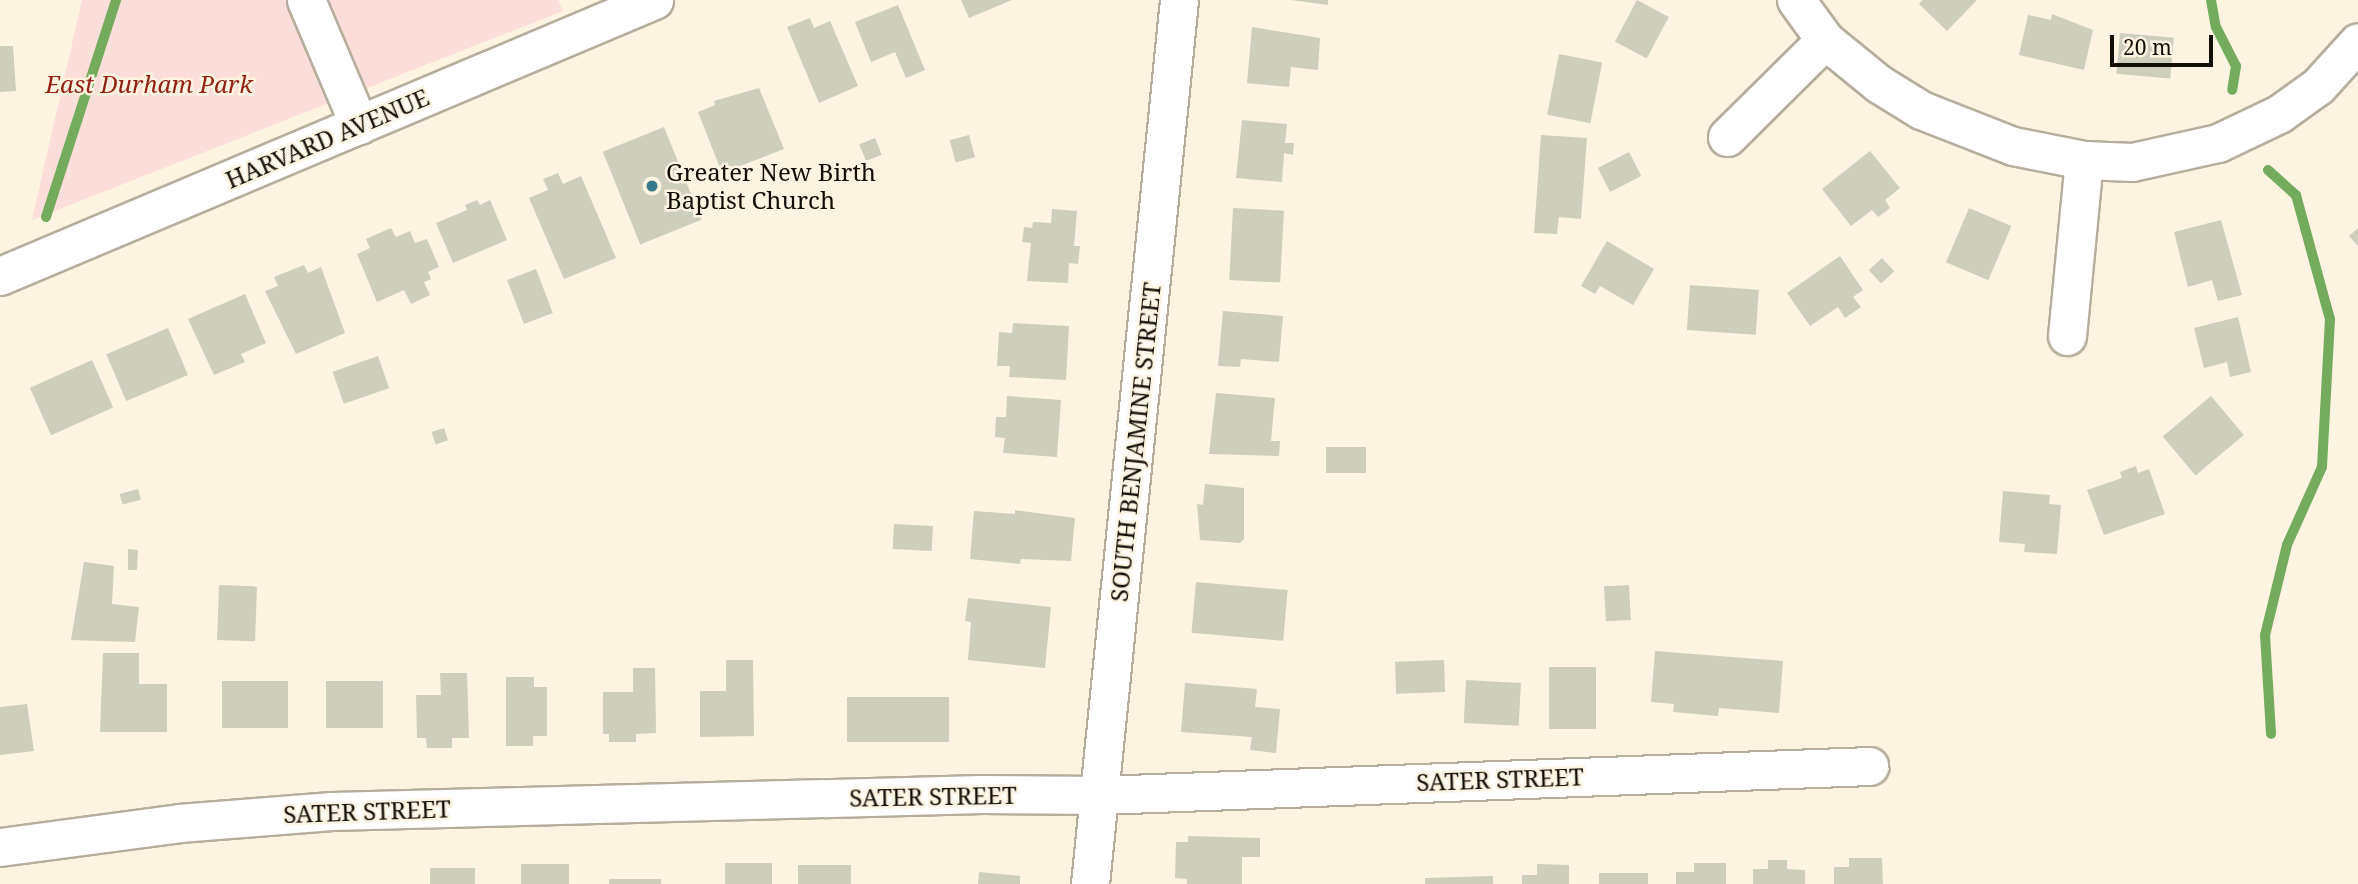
<!DOCTYPE html>
<html>
<head>
<meta charset="utf-8">
<style>
  body { margin:0 }
  #map { position:relative; width:2358px; height:884px; overflow:hidden; background:#fcf3e1; font-family:"Noto Serif",serif }
  div>[style] { position:absolute }
  [style*='--x'] { left:calc(var(--x)*1px); top:calc(var(--y)*1px); width:calc(var(--w)*1px); rotate:calc(var(--a)*1deg) }
  .green>* { inset:0; background:#fbded9 }
  .stream>* { height:10px; margin:-5px; padding:0 5px; transform-origin:5px; border-radius:5px; background:#74ab5c }
  .building>* { inset:0; background:#cdcebc; transform-origin:0 0 }
  .roads { filter:drop-shadow(2px 0 #b6ad9d) drop-shadow(-2px 0 #b6ad9d) drop-shadow(0 2px #b6ad9d) drop-shadow(0 -2px #b6ad9d) }
  .minor>* { height:37px; margin:-18.5px; padding:0 18.5px; transform-origin:18.5px; border-radius:18.5px; background:#fff }
  .dots>* { width:19px; height:19px; translate:-50% -50%; box-sizing:border-box; border:4px solid #fcf3e1; border-radius:50% }
  span { translate:-50% -50%; white-space:nowrap; text-align:center; line-height:1.15; -webkit-text-stroke:5px #fcf3e1; paint-order:stroke }
  .park-label { font-size:24px; color:#942012; font-style:italic }
  .street-label { font-size:24px; color:#110e08 }
  .poi-label { font-size:24px; color:#110e08 }
  .left { translate:0 -50%; text-align:left }
  .scale { position:absolute; left:2110px; top:35px; width:103px; height:32px; box-sizing:border-box; border:4px solid #110e08; border-top:0; padding-left:9px; font-size:21px; line-height:24px; white-space:nowrap; color:#110e08; -webkit-text-stroke:5px #fcf3e1; paint-order:stroke }
</style>
</head>
<body>
<div id="map">
  <div class="green">
    <div style="clip-path:polygon(82px 0,558px 0,563px 11px,32px 220px)"></div>
  </div>
  <div class="stream">
    <div style="--x:2211;--y:0;--w:27;--a:80"></div>
    <div style="--x:2216;--y:27;--w:44;--a:62.9"></div>
    <div style="--x:2236;--y:66;--w:24;--a:99"></div>
    <div style="--x:2268;--y:170;--w:38;--a:42"></div>
    <div style="--x:2296;--y:195;--w:129;--a:74.7"></div>
    <div style="--x:2330;--y:319;--w:148;--a:93.1"></div>
    <div style="--x:2322;--y:467;--w:85;--a:114.2"></div>
    <div style="--x:2287;--y:545;--w:93;--a:103.7"></div>
    <div style="--x:2265;--y:635;--w:99;--a:86.5"></div>
    <div style="--x:46;--y:217;--w:228;--a:-72.1"></div>
  </div>
  <div class="building">
    <div style="clip-path:polygon(961px 0,1012px 0,969px 18px)"></div>
    <div style="clip-path:polygon(1291px 0,1328px 0,1328px 5px)"></div>
    <div style="left:1637px;top:0;width:36px;height:47px;rotate:28deg"></div>
    <div style="clip-path:polygon(1922px 0,1977px 0,1947px 31px,1919px 4px)"></div>
    <div style="clip-path:polygon(898px 5px,925px 70px,906px 78px,895px 52px,871px 62px,855px 22px)"></div>
    <div style="clip-path:polygon(2052px 14px,2093px 30px,2084px 70px,2019px 55px,2028px 15px,2051px 20px)"></div>
    <div style="clip-path:polygon(810px 18px,814px 28px,830px 21px,858px 86px,819px 103px,787px 27px)"></div>
    <div style="clip-path:polygon(1252px 27px,1320px 38px,1318px 70px,1291px 67px,1289px 87px,1247px 83px)"></div>
    <div style="left:2120px;top:33px;width:54px;height:41px;rotate:5deg"></div>
    <div style="clip-path:polygon(0 46px,13px 46px,16px 91px,0 92px)"></div>
    <div style="left:1559px;top:54px;width:44px;height:62px;rotate:11deg"></div>
    <div style="clip-path:polygon(759px 88px,784px 149px,722px 173px,698px 112px,715px 105px,714px 101px)"></div>
    <div style="clip-path:polygon(1242px 120px,1287px 124px,1285px 143px,1294px 143px,1293px 155px,1284px 153px,1282px 182px,1236px 178px)"></div>
    <div style="left:664px;top:127px;width:100px;height:66px;rotate:68deg"></div>
    <div style="left:969px;top:135px;width:23px;height:20px;rotate:75deg"></div>
    <div style="clip-path:polygon(1541px 135px,1587px 138px,1581px 219px,1559px 217px,1557px 234px,1534px 233px)"></div>
    <div style="left:875px;top:138px;width:18px;height:17px;rotate:68deg"></div>
    <div style="clip-path:polygon(1870px 151px,1900px 188px,1885px 200px,1890px 208px,1878px 217px,1872px 210px,1851px 226px,1822px 189px)"></div>
    <div style="left:1629px;top:152px;width:27px;height:35px;rotate:63deg"></div>
    <div style="clip-path:polygon(558px 173px,563px 184px,581px 176px,616px 258px,564px 279px,529px 198px,548px 190px,543px 179px)"></div>
    <div style="clip-path:polygon(477px 200px,480px 205px,490px 200px,507px 240px,453px 263px,436px 223px,467px 210px,465px 205px)"></div>
    <div style="left:1233px;top:208px;width:51px;height:72px;rotate:3deg"></div>
    <div style="left:1969px;top:208px;width:46px;height:59px;rotate:23deg"></div>
    <div style="clip-path:polygon(1052px 209px,1077px 211px,1074px 246px,1080px 246px,1078px 264px,1069px 263px,1068px 283px,1027px 281px,1031px 243px,1022px 242px,1024px 227px,1032px 228px,1033px 222px,1051px 223px)"></div>
    <div style="clip-path:polygon(2221px 220px,2242px 295px,2218px 301px,2212px 280px,2188px 287px,2174px 232px)"></div>
    <div style="clip-path:polygon(391px 228px,396px 237px,410px 231px,415px 243px,427px 239px,439px 267px,428px 272px,431px 279px,424px 282px,430px 295px,411px 304px,404px 290px,377px 302px,357px 254px,370px 248px,366px 239px)"></div>
    <div style="clip-path:polygon(2358px 228px,2358px 246px,2349px 236px)"></div>
    <div style="clip-path:polygon(1607px 241px,1654px 269px,1633px 305px,1600px 286px,1595px 294px,1581px 286px)"></div>
    <div style="clip-path:polygon(1840px 256px,1863px 290px,1853px 297px,1861px 307px,1845px 318px,1838px 307px,1810px 326px,1787px 293px)"></div>
    <div style="left:1882px;top:258px;width:18px;height:18px;rotate:47deg"></div>
    <div style="clip-path:polygon(304px 265px,308px 273px,321px 267px,345px 333px,296px 354px,265px 291px,278px 286px,274px 277px)"></div>
    <div style="left:536px;top:269px;width:47px;height:31px;rotate:69deg"></div>
    <div style="left:1690px;top:285px;width:69px;height:45px;rotate:4deg"></div>
    <div style="clip-path:polygon(245px 294px,266px 343px,241px 354px,245px 362px,214px 375px,188px 319px)"></div>
    <div style="clip-path:polygon(1223px 311px,1283px 316px,1279px 362px,1241px 359px,1240px 367px,1218px 366px)"></div>
    <div style="clip-path:polygon(2238px 317px,2251px 372px,2230px 377px,2227px 362px,2204px 368px,2194px 328px)"></div>
    <div style="clip-path:polygon(1013px 323px,1069px 326px,1066px 380px,1009px 377px,1010px 366px,997px 366px,999px 332px,1012px 333px)"></div>
    <div style="left:168px;top:328px;width:51px;height:67px;rotate:67deg"></div>
    <div style="left:378px;top:356px;width:34px;height:48px;rotate:71deg"></div>
    <div style="left:92px;top:360px;width:52px;height:68px;rotate:66deg"></div>
    <div style="clip-path:polygon(1216px 393px,1275px 398px,1271px 441px,1280px 441px,1279px 456px,1209px 454px)"></div>
    <div style="clip-path:polygon(1007px 396px,1061px 400px,1057px 457px,1003px 453px,1005px 438px,995px 437px,996px 417px,1006px 417px)"></div>
    <div style="left:2211px;top:396px;width:51px;height:63px;rotate:50deg"></div>
    <div style="left:444px;top:428px;width:13px;height:13px;rotate:72deg"></div>
    <div style="left:1326px;top:447px;width:40px;height:26px"></div>
    <div style="clip-path:polygon(2136px 466px,2138px 473px,2149px 469px,2165px 514px,2104px 535px,2087px 490px,2122px 478px,2120px 472px)"></div>
    <div style="clip-path:polygon(1205px 484px,1244px 488px,1244px 539px,1240px 543px,1200px 540px,1197px 504px,1203px 505px)"></div>
    <div style="left:138px;top:489px;width:11px;height:19px;rotate:75deg"></div>
    <div style="clip-path:polygon(2003px 491px,2050px 495px,2049px 504px,2061px 505px,2057px 554px,2024px 552px,2025px 544px,1999px 542px)"></div>
    <div style="clip-path:polygon(1015px 510px,1075px 518px,1071px 561px,1021px 559px,1020px 564px,970px 559px,974px 511px,1015px 514px)"></div>
    <div style="left:894px;top:524px;width:39px;height:25px;rotate:3deg"></div>
    <div style="clip-path:polygon(128px 549px,138px 550px,137px 570px,128px 570px)"></div>
    <div style="clip-path:polygon(84px 562px,114px 566px,112px 604px,139px 607px,135px 642px,71px 640px)"></div>
    <div style="left:1196px;top:582px;width:92px;height:51px;rotate:5deg"></div>
    <div style="left:219px;top:585px;width:38px;height:55px;rotate:2deg"></div>
    <div style="left:1629px;top:585px;width:35px;height:25px;rotate:87deg"></div>
    <div style="clip-path:polygon(968px 598px,1051px 607px,1045px 668px,968px 660px,971px 622px,965px 621px)"></div>
    <div style="clip-path:polygon(1655px 651px,1783px 661px,1779px 713px,1719px 708px,1718px 716px,1673px 712px,1674px 704px,1651px 702px)"></div>
    <div style="clip-path:polygon(103px 653px,139px 653px,139px 684px,167px 684px,167px 732px,100px 732px)"></div>
    <div style="clip-path:polygon(726px 660px,753px 660px,754px 736px,700px 737px,700px 691px,726px 691px)"></div>
    <div style="left:1444px;top:660px;width:32px;height:49px;rotate:88deg"></div>
    <div style="left:1549px;top:667px;width:47px;height:62px"></div>
    <div style="clip-path:polygon(633px 668px,655px 668px,656px 733px,636px 734px,636px 742px,609px 742px,609px 734px,603px 734px,603px 692px,633px 692px)"></div>
    <div style="clip-path:polygon(440px 673px,467px 673px,469px 738px,452px 738px,452px 748px,427px 748px,426px 738px,417px 738px,416px 695px,441px 695px)"></div>
    <div style="clip-path:polygon(506px 677px,534px 677px,534px 687px,547px 687px,547px 736px,533px 736px,533px 746px,506px 746px)"></div>
    <div style="left:1466px;top:680px;width:55px;height:43px;rotate:3deg"></div>
    <div style="left:222px;top:681px;width:66px;height:47px"></div>
    <div style="left:326px;top:681px;width:57px;height:47px"></div>
    <div style="clip-path:polygon(1185px 683px,1257px 689px,1255px 707px,1280px 709px,1276px 753px,1250px 750px,1252px 737px,1181px 732px)"></div>
    <div style="left:949px;top:697px;width:45px;height:102px;rotate:90deg"></div>
    <div style="clip-path:polygon(27px 704px,34px 751px,0 755px,0 707px)"></div>
    <div style="clip-path:polygon(1188px 836px,1260px 838px,1260px 857px,1242px 857px,1242px 884px,1187px 884px,1187px 879px,1175px 878px,1176px 842px,1188px 842px)"></div>
    <div style="clip-path:polygon(1849px 858px,1882px 858px,1883px 884px,1834px 884px,1834px 867px,1849px 867px)"></div>
    <div style="clip-path:polygon(1768px 860px,1787px 860px,1787px 869px,1805px 870px,1805px 884px,1753px 884px,1753px 869px,1768px 869px)"></div>
    <div style="left:725px;top:863px;width:47px;height:21px"></div>
    <div style="clip-path:polygon(1694px 863px,1726px 863px,1726px 884px,1676px 884px,1676px 872px,1694px 872px)"></div>
    <div style="left:521px;top:864px;width:48px;height:20px"></div>
    <div style="clip-path:polygon(1537px 864px,1569px 865px,1569px 884px,1522px 884px,1522px 875px,1537px 875px)"></div>
    <div style="left:798px;top:865px;width:53px;height:19px"></div>
    <div style="left:430px;top:868px;width:45px;height:16px"></div>
    <div style="clip-path:polygon(979px 872px,1020px 876px,1020px 884px,978px 884px)"></div>
    <div style="left:1599px;top:873px;width:49px;height:11px"></div>
    <div style="clip-path:polygon(1493px 876px,1493px 884px,1425px 884px,1425px 878px)"></div>
    <div style="left:609px;top:879px;width:52px;height:5px"></div>
  </div>
  <div class="roads">
    <div class="minor">
      <div style="--x:306;--y:0;--w:136;--a:67"></div>
      <div style="--x:1796;--y:0;--w:49;--a:54.1"></div>
      <div style="--x:1825;--y:40;--w:70;--a:39.2"></div>
      <div style="--x:1879;--y:84;--w:49;--a:31.8"></div>
      <div style="--x:1921;--y:110;--w:99;--a:21.4"></div>
      <div style="--x:2013;--y:146;--w:72;--a:11.2"></div>
      <div style="--x:2084;--y:160;--w:48;--a:2.4"></div>
      <div style="--x:2132;--y:162;--w:88;--a:-12.5"></div>
      <div style="--x:2218;--y:143;--w:68;--a:-25.4"></div>
      <div style="--x:2279;--y:114;--w:48;--a:-35.7"></div>
      <div style="--x:2318;--y:86;--w:59;--a:-47.7"></div>
      <div style="--x:1727;--y:137;--w:138;--a:-44.7"></div>
      <div style="--x:0;--y:276;--w:710;--a:-22.88"></div>
      <div style="--x:2067;--y:336;--w:177;--a:-84.5"></div>
      <div style="--x:0;--y:847;--w:181;--a:-7.6"></div>
      <div style="--x:179;--y:823;--w:153;--a:-4.5"></div>
      <div style="--x:332;--y:811;--w:650;--a:-1.5"></div>
      <div style="--x:982;--y:794;--w:119;--a:0.5"></div>
      <div style="--x:1101;--y:795;--w:769;--a:-2.16"></div>
      <div style="--x:1090;--y:884;--w:888;--a:-84.25"></div>
    </div>
  </div>
  <div class="dots">
    <div style="left:652px;top:186px;background:#377a8b"></div>
  </div>
  <div class="park-label">
    <span style="left:149px;top:84px">East Durham Park</span>
  </div>
  <div class="street-label">
    <span style="left:327px;top:138px;rotate:-23deg">HARVARD AVENUE</span>
    <span style="left:1135px;top:442px;rotate:-84deg">SOUTH BENJAMINE STREET</span>
    <span style="left:1500px;top:779px;rotate:-2deg">SATER STREET</span>
    <span style="left:933px;top:796px;rotate:-1deg">SATER STREET</span>
    <span style="left:367px;top:811px;rotate:-2deg">SATER STREET</span>
  </div>
  <div class="poi-label">
    <span class="left" style="left:666px;top:186px">Greater New Birth<br>Baptist Church</span>
  </div>
  <div class="scale">20 m</div>
</div>
</body>
</html>
